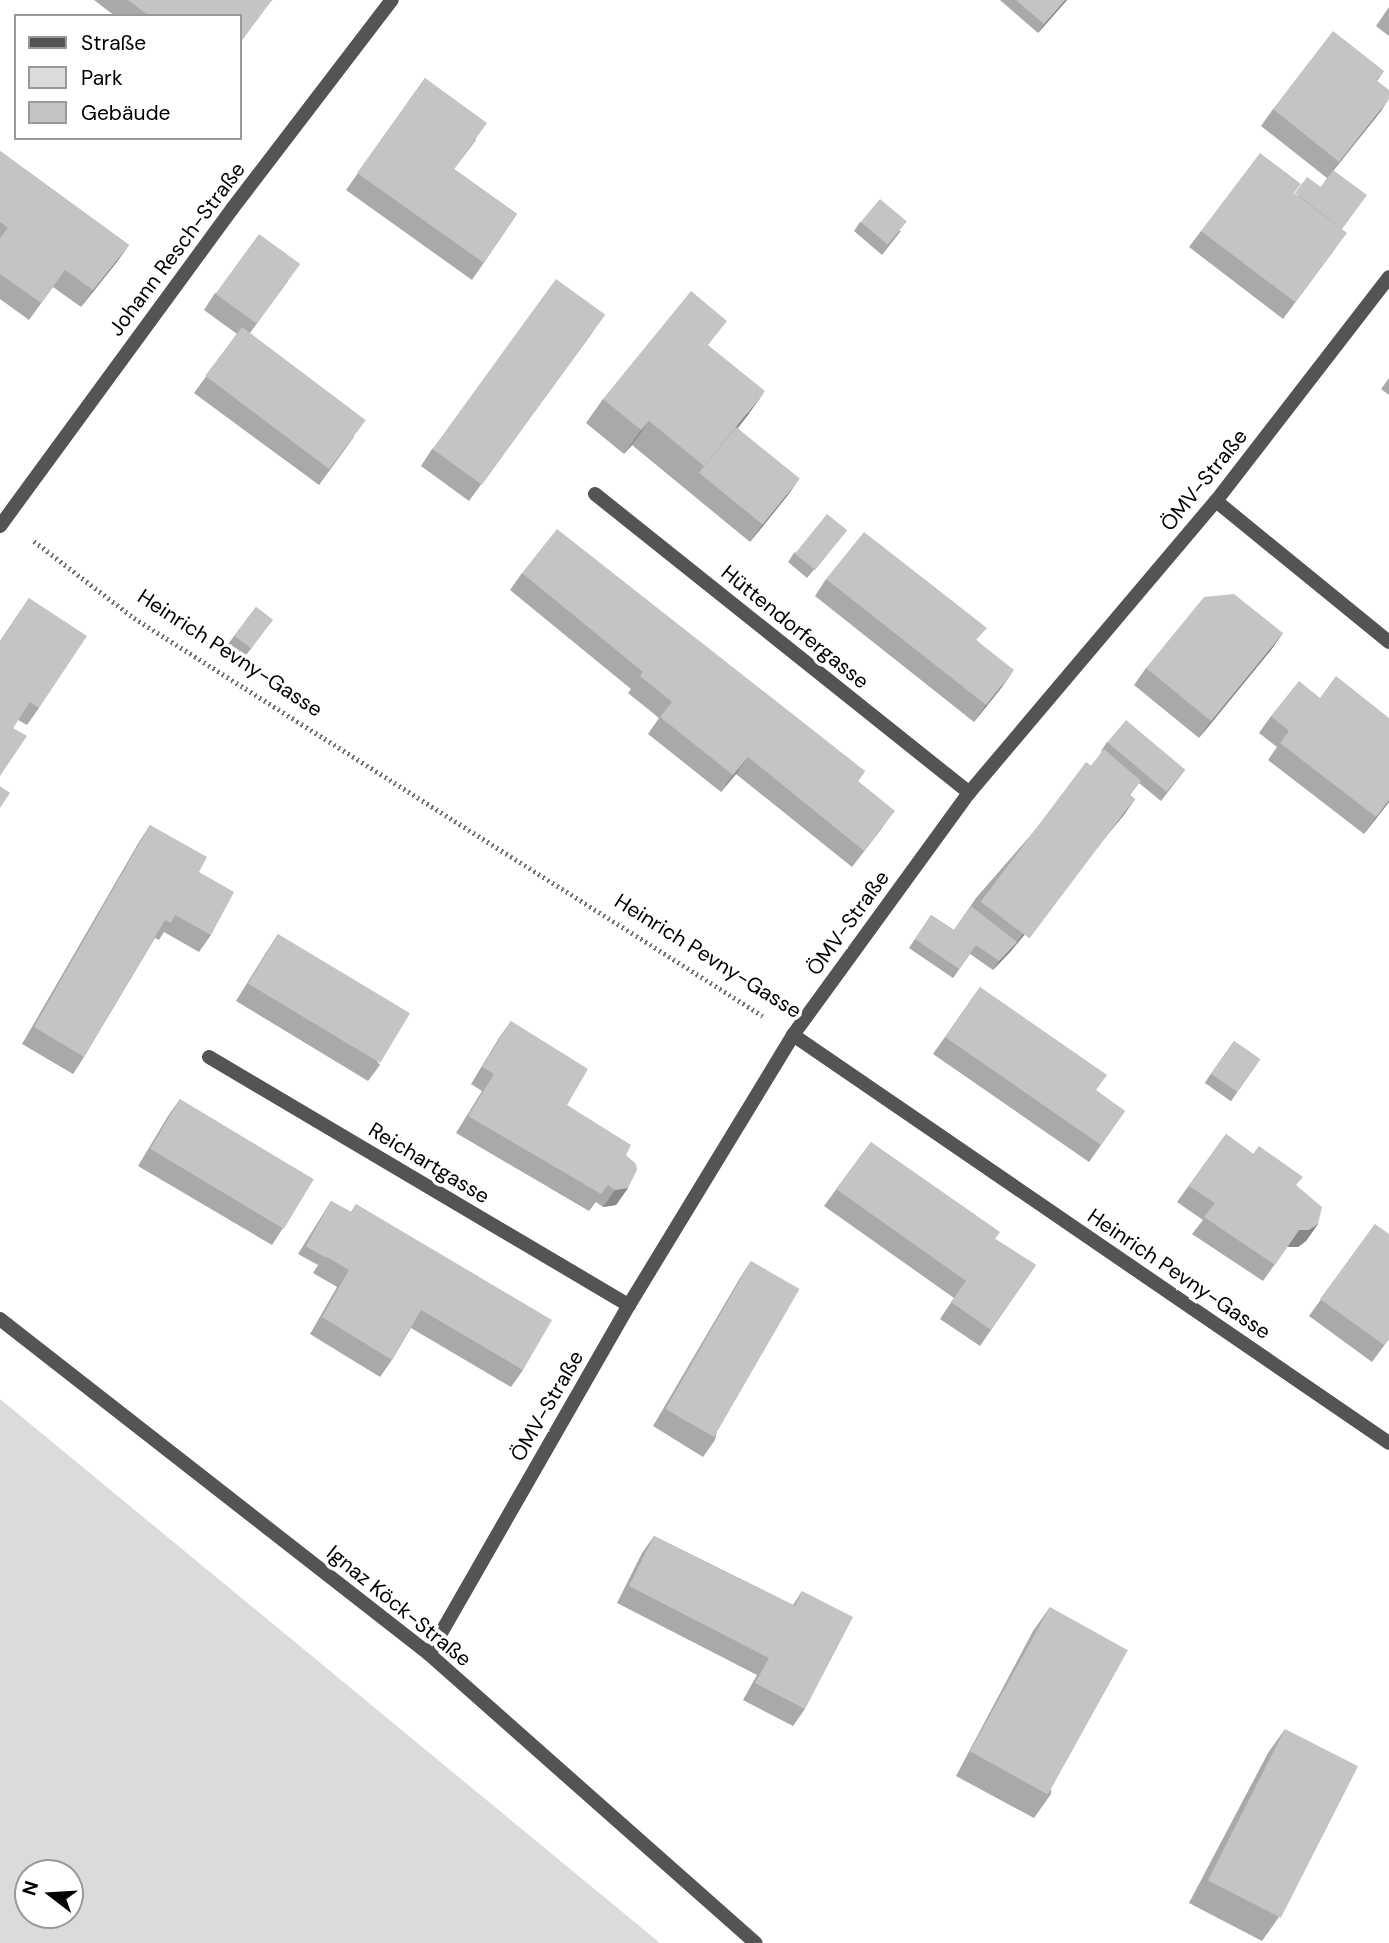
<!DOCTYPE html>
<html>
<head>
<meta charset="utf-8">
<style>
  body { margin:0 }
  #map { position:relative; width:1389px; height:1943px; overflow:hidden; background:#fff; font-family:"DM Sans",sans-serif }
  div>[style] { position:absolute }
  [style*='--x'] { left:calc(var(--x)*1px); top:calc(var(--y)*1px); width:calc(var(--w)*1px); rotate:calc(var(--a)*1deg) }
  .green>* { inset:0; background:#dbdbdb }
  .path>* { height:4.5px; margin-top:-2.25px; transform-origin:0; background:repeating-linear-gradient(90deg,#767676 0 2px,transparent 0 5.5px) }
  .minor>* { height:14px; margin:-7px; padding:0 7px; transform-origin:7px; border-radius:7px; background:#545454 }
  .wall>* { inset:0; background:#a9a9a9; transform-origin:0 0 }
  .shaded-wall>* { inset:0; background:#898989 }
  .building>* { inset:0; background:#c4c4c4; transform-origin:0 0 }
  span { translate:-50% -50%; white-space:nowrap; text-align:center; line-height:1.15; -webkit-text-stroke:7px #fff; paint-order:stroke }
  .street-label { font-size:21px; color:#000 }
  .legend { position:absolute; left:14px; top:14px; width:228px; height:126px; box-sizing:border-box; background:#fff; border:2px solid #999; margin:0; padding:9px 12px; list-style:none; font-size:21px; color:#000 }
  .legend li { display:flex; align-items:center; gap:14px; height:35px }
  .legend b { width:35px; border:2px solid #999 }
  .north { position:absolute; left:14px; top:1859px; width:70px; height:70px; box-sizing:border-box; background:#fff; border:2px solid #999; border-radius:50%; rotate:287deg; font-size:19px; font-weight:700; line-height:28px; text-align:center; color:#000 }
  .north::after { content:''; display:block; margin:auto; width:24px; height:32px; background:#000; clip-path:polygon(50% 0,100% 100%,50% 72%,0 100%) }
</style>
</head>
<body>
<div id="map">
  <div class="green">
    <div style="clip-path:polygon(evenodd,0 1399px,660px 1943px,0 1943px,0 1399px,28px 1873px,70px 1873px,70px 1915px,28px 1915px,28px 1873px)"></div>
  </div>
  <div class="path">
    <div style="--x:34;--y:541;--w:126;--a:37.6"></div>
    <div style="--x:134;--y:618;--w:744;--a:32.32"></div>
  </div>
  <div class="minor">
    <div style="--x:595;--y:494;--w:479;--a:38.6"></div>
    <div style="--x:1216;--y:501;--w:223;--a:39.2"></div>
    <div style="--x:0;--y:526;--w:393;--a:-53.8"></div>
    <div style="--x:232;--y:209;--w:263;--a:-52.6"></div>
    <div style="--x:793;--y:1035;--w:722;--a:34.39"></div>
    <div style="--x:209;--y:1057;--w:488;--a:30.6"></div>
    <div style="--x:0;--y:1319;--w:544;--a:37.99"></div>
    <div style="--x:429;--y:1654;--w:436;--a:41.5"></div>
    <div style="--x:429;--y:1654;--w:402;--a:-60.2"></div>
    <div style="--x:629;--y:1305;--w:316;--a:-58.7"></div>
    <div style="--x:793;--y:1035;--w:299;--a:-54"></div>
    <div style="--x:969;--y:793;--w:382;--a:-49.8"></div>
    <div style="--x:1216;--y:501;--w:283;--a:-52.3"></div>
  </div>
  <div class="wall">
    <div style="clip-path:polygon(94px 0,273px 0,240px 16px,115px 16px)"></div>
    <div style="clip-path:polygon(1000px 0,1067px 0,1038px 33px)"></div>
    <div style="clip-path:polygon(1389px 7px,1389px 36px,1376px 26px)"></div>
    <div style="clip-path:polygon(1384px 71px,1377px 81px,1381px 111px,1334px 170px,1342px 229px,1335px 249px,1283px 319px,1189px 247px,1201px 231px,1321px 187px,1327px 178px,1261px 126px,1273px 109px)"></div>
    <div style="clip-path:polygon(425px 78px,476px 140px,454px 169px,517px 214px,472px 280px,346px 190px)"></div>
    <div style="clip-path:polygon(0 151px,129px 245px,81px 307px,53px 287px,29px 320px,0 299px)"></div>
    <div style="clip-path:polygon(860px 222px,901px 231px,882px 255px,854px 231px)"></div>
    <div style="clip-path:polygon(288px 281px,250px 333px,354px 437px,319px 485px,194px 393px,237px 334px,204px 310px,215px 293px)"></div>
    <div style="clip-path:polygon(593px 332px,469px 501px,421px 466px,432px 449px)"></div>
    <div style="clip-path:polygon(709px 346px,748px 415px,738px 428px,788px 495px,750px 542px,632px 445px,624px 454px,586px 423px,603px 399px)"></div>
    <div style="clip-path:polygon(1389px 378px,1389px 395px,1381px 389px)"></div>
    <div style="clip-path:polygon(847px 530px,807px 578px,788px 562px,794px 553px)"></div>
    <div style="clip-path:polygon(522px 573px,865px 771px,858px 781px,883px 827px,852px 867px,736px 774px,721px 792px,648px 734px,659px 718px,628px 693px,631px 689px,510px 590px)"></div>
    <div style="clip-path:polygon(826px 579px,978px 641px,1002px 687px,974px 722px,815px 596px)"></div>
    <div style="clip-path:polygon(29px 598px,39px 708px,27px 725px,18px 720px,13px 728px,0 776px,0 641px)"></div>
    <div style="left:256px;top:607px;width:21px;height:47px;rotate:37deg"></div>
    <div style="clip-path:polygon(1283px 633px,1271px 650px,1199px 738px,1134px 685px,1146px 668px)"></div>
    <div style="clip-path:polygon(1271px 716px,1389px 802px,1364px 834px,1268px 760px,1277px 747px,1259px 733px)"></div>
    <div style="clip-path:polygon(1107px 742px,1185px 770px,1161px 801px,1139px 783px,1130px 795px,1135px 799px,1123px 816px,1011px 951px,993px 970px,970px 954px,953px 978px,909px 948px,931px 915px,954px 930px,976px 898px,1091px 766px,1102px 752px,1101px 751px)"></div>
    <div style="clip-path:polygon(150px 825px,199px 872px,211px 935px,199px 952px,164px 932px,159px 940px,155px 938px,84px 1057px,73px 1074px,22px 1044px,139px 842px)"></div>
    <div style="clip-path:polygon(278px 934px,380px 1065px,368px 1081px,236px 1001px,267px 951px)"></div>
    <div style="clip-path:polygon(980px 987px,1096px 1091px,1125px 1111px,1089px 1162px,933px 1054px)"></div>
    <div style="clip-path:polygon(511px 1021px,567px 1105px,626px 1155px,628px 1188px,616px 1205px,603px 1207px,596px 1202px,589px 1211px,456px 1133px,482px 1091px,471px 1084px,499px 1038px)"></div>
    <div style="left:1234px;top:1041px;width:32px;height:51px;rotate:35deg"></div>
    <div style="clip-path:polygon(180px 1099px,283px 1228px,272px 1245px,138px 1166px,168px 1116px)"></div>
    <div style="clip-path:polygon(1226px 1134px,1297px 1186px,1318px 1224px,1306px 1241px,1298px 1247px,1287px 1247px,1263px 1281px,1192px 1234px,1203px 1220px,1177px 1202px)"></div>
    <div style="clip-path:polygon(871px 1142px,995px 1239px,1036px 1265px,980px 1346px,940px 1319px,954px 1298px,824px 1206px)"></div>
    <div style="clip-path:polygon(331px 1201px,351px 1212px,356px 1204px,523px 1370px,511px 1387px,411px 1328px,392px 1360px,380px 1377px,310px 1334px,337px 1287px,313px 1273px,320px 1262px,318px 1265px,298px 1254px)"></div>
    <div style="clip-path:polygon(1375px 1224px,1389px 1339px,1372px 1362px,1309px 1316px)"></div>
    <div style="clip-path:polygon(751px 1261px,715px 1440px,703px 1457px,653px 1426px,740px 1278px)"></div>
    <div style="clip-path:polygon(654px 1536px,793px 1605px,802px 1591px,805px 1709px,793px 1726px,743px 1700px,757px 1675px,617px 1603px,642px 1553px)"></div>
    <div style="clip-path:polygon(1050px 1607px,1051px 1794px,1034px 1818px,956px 1776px,1033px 1631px)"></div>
    <div style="clip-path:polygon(1285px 1729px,1279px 1917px,1262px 1941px,1189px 1903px,1268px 1753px)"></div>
  </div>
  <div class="shaded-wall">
    <div style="clip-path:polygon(1065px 0,1067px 0,1038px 33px,1044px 24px)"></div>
    <div style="clip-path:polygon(1389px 99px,1381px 111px,1327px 178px,1339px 162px)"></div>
    <div style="clip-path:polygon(129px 245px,117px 262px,81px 307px,93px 290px)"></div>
    <div style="clip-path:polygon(765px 391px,748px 415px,700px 474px,699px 473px)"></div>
    <div style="clip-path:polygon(649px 421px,632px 445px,624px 454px,641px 430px)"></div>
    <div style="clip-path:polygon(800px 478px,788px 495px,750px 542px,762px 525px)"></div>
    <div style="clip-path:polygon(1283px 633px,1271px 650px,1199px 738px,1211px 721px)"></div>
    <div style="clip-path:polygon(1014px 670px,1002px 687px,974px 722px,986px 705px)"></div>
    <div style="clip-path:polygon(748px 757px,736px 774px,721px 792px,733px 775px)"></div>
    <div style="clip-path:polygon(1135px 799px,1123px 816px,1011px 951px,1023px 934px)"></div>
    <div style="clip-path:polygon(1389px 800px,1389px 802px,1364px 834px,1376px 817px)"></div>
    <div style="clip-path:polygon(1017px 942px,1011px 951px,993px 970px,999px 961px)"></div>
    <div style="clip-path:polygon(628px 1188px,616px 1205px,603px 1207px,615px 1190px)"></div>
    <div style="clip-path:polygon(1318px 1224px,1306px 1241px,1298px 1247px,1287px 1247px,1299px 1230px)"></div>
  </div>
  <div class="building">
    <div style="clip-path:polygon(128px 0,272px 0,240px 43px,240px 16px,149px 16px)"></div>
    <div style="clip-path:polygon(1016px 0,1065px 0,1044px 24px)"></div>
    <div style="clip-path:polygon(1333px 31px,1384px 71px,1376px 80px,1389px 90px,1389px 99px,1339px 162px,1273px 109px)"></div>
    <div style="clip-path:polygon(425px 78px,487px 123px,454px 169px,517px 214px,484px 263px,357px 173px)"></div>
    <div style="clip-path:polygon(0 151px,129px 245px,93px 290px,65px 270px,41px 303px,0 274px,0 238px,8px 228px,0 222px)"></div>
    <div style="clip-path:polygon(1260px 153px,1301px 184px,1294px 193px,1347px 233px,1295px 302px,1201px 231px)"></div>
    <div style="clip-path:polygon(1333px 170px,1367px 195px,1342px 229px,1295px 193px,1307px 177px,1321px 187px)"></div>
    <div style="left:880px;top:199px;width:35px;height:30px;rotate:40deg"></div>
    <div style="left:259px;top:234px;width:51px;height:74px;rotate:36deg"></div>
    <div style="left:556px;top:279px;width:61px;height:210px;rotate:36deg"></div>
    <div style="clip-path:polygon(691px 291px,727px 321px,708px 345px,765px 391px,704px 466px,649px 421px,641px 430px,603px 399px)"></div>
    <div style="left:242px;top:327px;width:155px;height:61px;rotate:37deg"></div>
    <div style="left:736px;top:427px;width:82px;height:59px;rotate:39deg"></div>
    <div style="left:827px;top:514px;width:26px;height:51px;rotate:39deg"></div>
    <div style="clip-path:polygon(557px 529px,865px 771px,858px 781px,895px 811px,864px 851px,748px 757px,733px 775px,660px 717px,672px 702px,640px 676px,643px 672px,522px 573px)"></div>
    <div style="clip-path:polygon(864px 532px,987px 628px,976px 640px,1014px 670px,986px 705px,826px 579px)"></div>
    <div style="clip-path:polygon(1234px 594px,1283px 633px,1211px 721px,1146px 668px,1204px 597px)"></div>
    <div style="clip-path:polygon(29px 598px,87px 636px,39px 708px,30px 702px,13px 728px,27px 736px,0 776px,0 642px)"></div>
    <div style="left:256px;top:607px;width:21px;height:36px;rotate:37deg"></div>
    <div style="clip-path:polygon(1336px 676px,1389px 718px,1389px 800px,1376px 817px,1280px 743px,1289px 731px,1271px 716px,1299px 681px,1320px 698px)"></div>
    <div style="left:1126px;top:720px;width:77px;height:29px;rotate:40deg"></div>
    <div style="clip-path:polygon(1104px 749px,1141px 781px,1129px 795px,1091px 766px)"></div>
    <div style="left:1086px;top:762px;width:61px;height:175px;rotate:37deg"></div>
    <div style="clip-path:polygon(0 786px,10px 793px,0 808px)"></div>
    <div style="clip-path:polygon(150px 825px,207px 857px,199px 872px,234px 892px,211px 935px,175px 915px,171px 923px,165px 920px,84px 1057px,34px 1027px)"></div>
    <div style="clip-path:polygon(971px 906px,1017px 942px,999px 961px,976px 945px,959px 969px,915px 939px,931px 915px,954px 930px)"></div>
    <div style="left:278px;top:934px;width:154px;height:58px;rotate:31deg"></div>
    <div style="clip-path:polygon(980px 987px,1107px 1075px,1096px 1090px,1125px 1111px,1101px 1145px,945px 1037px)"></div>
    <div style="clip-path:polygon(511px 1021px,588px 1069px,567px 1105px,631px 1145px,626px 1155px,636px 1164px,637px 1170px,628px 1188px,615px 1190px,608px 1185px,601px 1194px,468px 1116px,494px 1074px,482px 1067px)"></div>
    <div style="left:1234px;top:1041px;width:32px;height:40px;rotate:35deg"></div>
    <div style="left:180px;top:1099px;width:156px;height:58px;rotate:31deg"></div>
    <div style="clip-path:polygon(1226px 1134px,1253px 1154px,1259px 1146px,1303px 1177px,1296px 1185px,1322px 1207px,1318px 1224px,1309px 1230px,1299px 1230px,1275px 1265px,1204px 1217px,1215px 1203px,1189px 1186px)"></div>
    <div style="clip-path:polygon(871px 1142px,1000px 1232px,995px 1239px,1036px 1265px,991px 1330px,951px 1302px,966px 1281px,836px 1189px)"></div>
    <div style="left:331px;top:1201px;width:23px;height:52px;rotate:29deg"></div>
    <div style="clip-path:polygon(356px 1204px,552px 1320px,523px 1370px,421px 1310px,392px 1360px,322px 1317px,349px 1270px,325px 1256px)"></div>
    <div style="clip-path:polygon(1375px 1224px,1389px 1234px,1389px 1338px,1384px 1345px,1320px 1299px)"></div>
    <div style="left:751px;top:1261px;width:56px;height:171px;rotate:30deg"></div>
    <div style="clip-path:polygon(654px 1536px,795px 1606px,802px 1591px,853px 1617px,805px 1709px,755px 1683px,769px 1658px,629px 1586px)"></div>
    <div style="left:1050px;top:1607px;width:89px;height:165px;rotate:29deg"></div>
    <div style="left:1285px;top:1729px;width:82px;height:170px;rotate:27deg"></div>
  </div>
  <div class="street-label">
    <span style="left:177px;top:249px;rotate:-53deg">Johann Resch-Straße</span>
    <span style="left:1204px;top:480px;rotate:-51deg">ÖMV-Straße</span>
    <span style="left:795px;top:627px;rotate:39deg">Hüttendorfergasse</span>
    <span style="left:230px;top:653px;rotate:33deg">Heinrich Pevny-Gasse</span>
    <span style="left:848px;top:923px;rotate:-54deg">ÖMV-Straße</span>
    <span style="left:708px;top:956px;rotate:32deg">Heinrich Pevny-Gasse</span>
    <span style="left:429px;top:1163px;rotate:31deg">Reichartgasse</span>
    <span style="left:1179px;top:1274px;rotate:34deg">Heinrich Pevny-Gasse</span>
    <span style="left:547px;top:1406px;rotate:-60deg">ÖMV-Straße</span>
    <span style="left:399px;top:1606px;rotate:39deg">Ignaz Köck-Straße</span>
  </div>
  <ul class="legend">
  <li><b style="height:9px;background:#545454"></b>Straße</li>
  <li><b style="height:19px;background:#dbdbdb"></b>Park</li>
  <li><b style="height:19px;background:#c4c4c4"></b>Gebäude</li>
  </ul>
  <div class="north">N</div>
</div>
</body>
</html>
